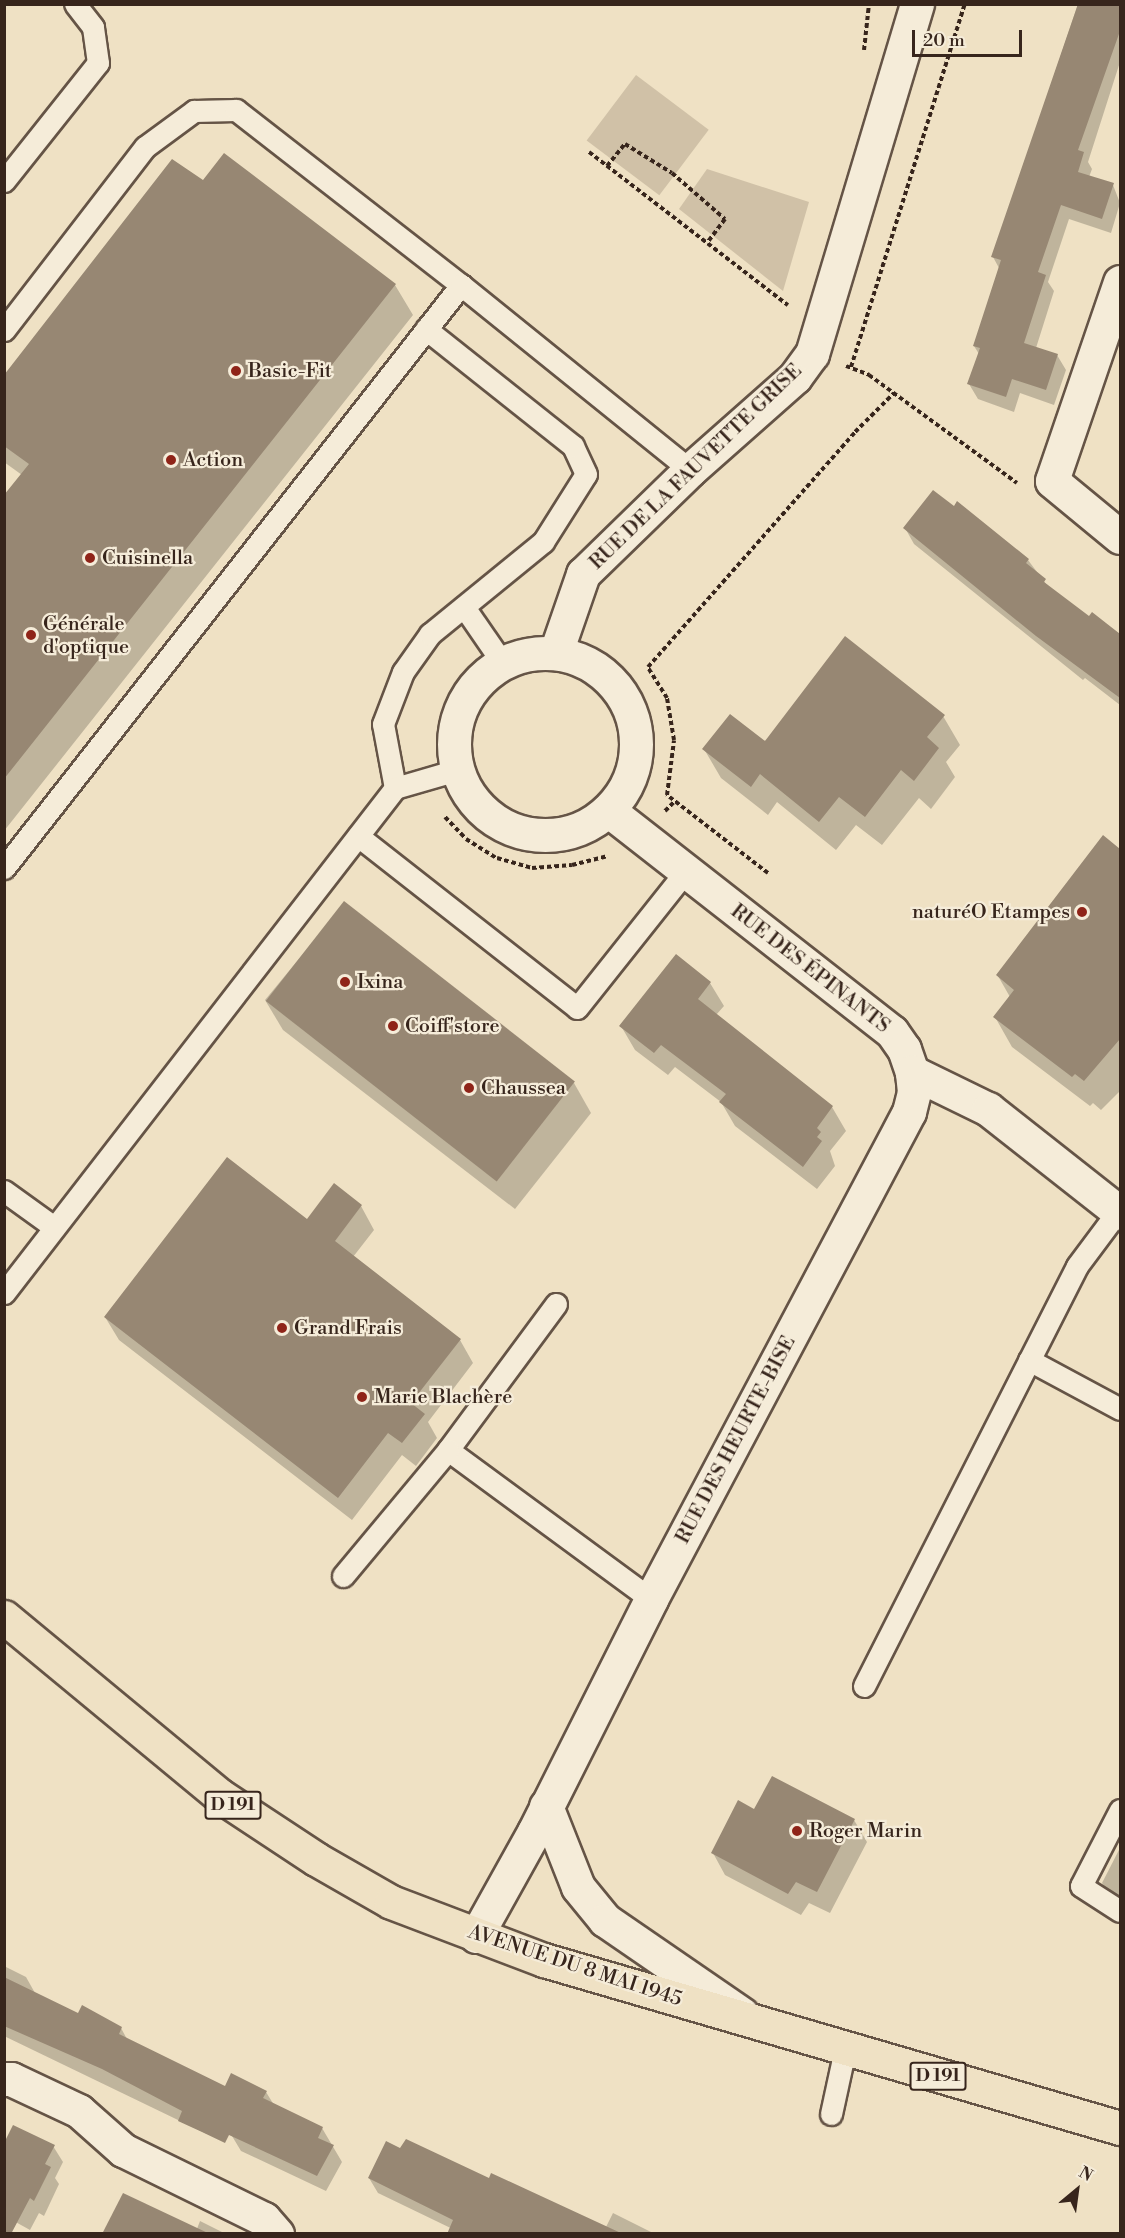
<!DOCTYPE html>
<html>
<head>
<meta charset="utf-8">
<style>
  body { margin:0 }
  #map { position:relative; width:1125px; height:2238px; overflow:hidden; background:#efe1c4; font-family:"Libre Bodoni",serif }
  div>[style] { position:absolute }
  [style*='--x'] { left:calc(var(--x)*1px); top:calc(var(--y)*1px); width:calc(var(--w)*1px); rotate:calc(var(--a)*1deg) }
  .green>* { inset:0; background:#d0c1a7; transform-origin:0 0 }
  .shadow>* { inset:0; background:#0003 }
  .building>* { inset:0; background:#978773; transform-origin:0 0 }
  .path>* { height:4px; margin-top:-2px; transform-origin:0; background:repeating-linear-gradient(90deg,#37251c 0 4.5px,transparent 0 7.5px) }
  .roads { filter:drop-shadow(2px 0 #655446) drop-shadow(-2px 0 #655446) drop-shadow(0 2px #655446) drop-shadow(0 -2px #655446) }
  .service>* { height:21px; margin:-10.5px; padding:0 10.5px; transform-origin:10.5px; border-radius:10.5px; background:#f5ecd9 }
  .minor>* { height:33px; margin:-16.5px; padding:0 16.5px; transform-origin:16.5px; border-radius:16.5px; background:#f5ecd9 }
  .minor>.ring { margin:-16.5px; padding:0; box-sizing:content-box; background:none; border:33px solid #f5ecd9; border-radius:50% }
  .primary>* { height:33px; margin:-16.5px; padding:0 16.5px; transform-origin:16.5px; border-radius:16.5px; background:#efe1c4 }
  .dots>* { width:16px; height:16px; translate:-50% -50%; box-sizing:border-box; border:3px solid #f5ecd9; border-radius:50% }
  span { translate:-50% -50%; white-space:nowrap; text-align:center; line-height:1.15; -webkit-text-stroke:4.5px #f5ecd9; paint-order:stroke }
  .shield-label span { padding:2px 4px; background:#f5ecd9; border:2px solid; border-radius:4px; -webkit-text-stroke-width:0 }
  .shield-label { font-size:18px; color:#37251c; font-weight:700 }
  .poi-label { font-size:20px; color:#37251c }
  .left { translate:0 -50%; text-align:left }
  .right { translate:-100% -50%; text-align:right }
  .street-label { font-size:20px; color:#37251c }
  .frame { position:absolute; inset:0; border:6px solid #37251c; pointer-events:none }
  .north { position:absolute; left:1047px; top:2160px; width:60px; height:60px; -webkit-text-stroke:4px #f5ecd9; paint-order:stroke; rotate:29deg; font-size:16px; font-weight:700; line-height:24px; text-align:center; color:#37251c }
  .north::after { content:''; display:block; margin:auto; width:21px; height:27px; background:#37251c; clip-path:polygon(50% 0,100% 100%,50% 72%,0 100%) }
  .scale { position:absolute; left:912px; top:30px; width:110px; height:27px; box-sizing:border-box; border:3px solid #37251c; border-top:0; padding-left:8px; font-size:18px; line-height:21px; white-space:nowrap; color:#37251c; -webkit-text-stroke:4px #f5ecd9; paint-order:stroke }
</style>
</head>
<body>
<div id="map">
  <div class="green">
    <div style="left:636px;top:75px;width:91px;height:82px;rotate:37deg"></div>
    <div style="clip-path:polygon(707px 169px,809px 202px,783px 291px,679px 209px)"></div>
  </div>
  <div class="shadow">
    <div style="clip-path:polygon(1078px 4px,1120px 4px,1120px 62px,1088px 162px,1092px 169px,1089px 177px,1113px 185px,1120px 203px,1111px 233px,1069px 219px,1048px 282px,1054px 291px,1036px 348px,1057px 355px,1066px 370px,1054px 405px,1020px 393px,1014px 412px,978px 399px,969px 384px,979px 354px,974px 346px,999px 268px,993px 257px)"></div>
    <div style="clip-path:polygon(224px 156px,395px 285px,413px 315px,4px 831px,4px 497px,22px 475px,4px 462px,4px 378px,204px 182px)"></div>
    <div style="clip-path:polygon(905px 528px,1028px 560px,1049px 588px,1089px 618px,1092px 614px,1120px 634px,1120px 705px,1085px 678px,1083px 680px,914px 544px)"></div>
    <div style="clip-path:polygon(943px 716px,960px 745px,946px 762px,955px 777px,931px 809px,919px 798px,882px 845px,856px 825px,836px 850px,777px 802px,768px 815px,721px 778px,704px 749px)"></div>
    <div style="clip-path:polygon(1103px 837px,1120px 850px,1120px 1091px,1101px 1110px,1093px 1103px,1090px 1106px,1012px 1047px,995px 1017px,1010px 997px,998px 976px)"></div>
    <div style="clip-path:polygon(345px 903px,574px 1083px,591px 1113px,515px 1209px,283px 1030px,265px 1000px)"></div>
    <div style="clip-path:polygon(710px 983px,724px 1006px,716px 1015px,832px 1107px,846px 1131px,830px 1151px,835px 1166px,817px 1189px,735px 1126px,721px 1102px,675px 1067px,668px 1075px,635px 1050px,621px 1026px)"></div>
    <div style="clip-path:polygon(361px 1206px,374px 1230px,353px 1257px,460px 1340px,473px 1363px,428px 1422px,437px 1438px,416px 1466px,402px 1455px,352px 1520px,119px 1340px,105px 1317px,307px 1221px)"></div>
    <div style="clip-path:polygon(772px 1778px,854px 1820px,867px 1842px,830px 1913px,809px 1903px,801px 1915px,725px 1875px,713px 1853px,755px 1811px)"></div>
    <div style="clip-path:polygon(1120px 1848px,1120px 1908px,1102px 1883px)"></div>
    <div style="clip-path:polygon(4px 1966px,26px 1977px,35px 1993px,78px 2015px,121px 2028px,128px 2041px,222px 2096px,266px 2092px,274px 2105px,322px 2128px,342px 2162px,326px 2191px,241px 2151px,232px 2136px,236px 2126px,207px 2134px,4px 2036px)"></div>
    <div style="clip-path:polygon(53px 2146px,63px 2162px,55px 2178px,59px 2184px,44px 2216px,39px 2213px,30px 2230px,12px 2220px)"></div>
    <div style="clip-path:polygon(369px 2178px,489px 2180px,606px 2227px,613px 2213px,655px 2234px,463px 2234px,378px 2193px)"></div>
    <div style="clip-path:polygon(200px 2221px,226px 2234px,195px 2234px)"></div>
  </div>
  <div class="building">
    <div style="clip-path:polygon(1078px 4px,1120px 4px,1120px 31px,1078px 150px,1084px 152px,1078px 172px,1114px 183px,1102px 219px,1061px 205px,1038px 272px,1046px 275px,1024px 343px,1058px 354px,1046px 390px,1012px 379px,1006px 397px,967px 384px,980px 348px,973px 346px,1001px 260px,991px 257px)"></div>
    <div style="clip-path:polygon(224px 153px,396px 284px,4px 779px,4px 495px,29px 464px,4px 446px,4px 375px,172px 159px,203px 180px)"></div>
    <div style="clip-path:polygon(933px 490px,954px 506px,957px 501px,1029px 559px,1026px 563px,1046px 579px,1044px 582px,1089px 616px,1092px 612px,1120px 634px,1120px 698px,1036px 636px,903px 528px)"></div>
    <div style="clip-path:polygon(845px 636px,945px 715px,927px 737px,939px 748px,914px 781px,901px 770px,865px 817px,839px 797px,819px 822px,760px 774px,751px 787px,702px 749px,730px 714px,765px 741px)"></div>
    <div style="clip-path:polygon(1103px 835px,1120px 849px,1120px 1039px,1084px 1081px,1075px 1074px,1072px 1077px,993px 1017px,1014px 990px,996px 975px)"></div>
    <div style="left:344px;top:901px;width:293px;height:127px;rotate:38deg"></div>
    <div style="clip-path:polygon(676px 954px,711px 982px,698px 999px,833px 1106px,817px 1128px,821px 1132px,817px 1137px,822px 1141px,803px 1167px,719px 1102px,726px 1094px,661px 1045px,654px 1053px,619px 1026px)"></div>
    <div style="clip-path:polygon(227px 1157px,307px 1219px,334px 1183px,362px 1205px,335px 1241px,461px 1339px,411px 1403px,425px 1414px,402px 1443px,388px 1433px,338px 1498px,104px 1317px)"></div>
    <div style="clip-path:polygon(772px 1776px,855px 1819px,817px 1892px,796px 1882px,788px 1894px,711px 1853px,738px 1800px,754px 1809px)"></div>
    <div style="clip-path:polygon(4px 1977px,78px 2013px,82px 2005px,122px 2027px,119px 2034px,225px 2086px,231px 2073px,267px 2091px,263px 2098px,323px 2127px,318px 2138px,334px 2145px,317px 2176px,229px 2135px,225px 2143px,202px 2132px,178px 2121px,182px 2111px,102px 2069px,4px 2026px)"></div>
    <div style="clip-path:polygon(13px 2125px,55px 2145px,45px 2164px,51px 2167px,34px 2201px,30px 2198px,11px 2234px,4px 2234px,4px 2143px)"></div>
    <div style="clip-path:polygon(406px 2139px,489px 2178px,491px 2173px,623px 2234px,447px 2234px,453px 2220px,368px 2178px,386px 2141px,400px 2148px)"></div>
    <div style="clip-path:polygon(123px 2193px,210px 2234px,102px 2234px)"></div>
  </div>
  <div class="path">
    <div style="--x:864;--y:50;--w:46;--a:-83.8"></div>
    <div style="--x:589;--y:152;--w:251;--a:37.6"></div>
    <div style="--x:607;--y:166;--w:28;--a:-51"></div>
    <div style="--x:625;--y:144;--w:55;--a:31.7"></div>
    <div style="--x:672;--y:173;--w:70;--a:41"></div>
    <div style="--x:725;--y:219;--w:30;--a:127"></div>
    <div style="--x:846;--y:366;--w:25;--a:21"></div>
    <div style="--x:869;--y:375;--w:183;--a:36.1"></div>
    <div style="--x:851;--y:367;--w:380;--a:-72.6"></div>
    <div style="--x:665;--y:811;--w:14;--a:-45"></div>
    <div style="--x:445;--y:817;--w:30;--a:46"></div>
    <div style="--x:466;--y:839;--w:36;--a:32"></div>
    <div style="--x:497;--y:858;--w:36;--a:16"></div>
    <div style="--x:532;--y:868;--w:40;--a:-4.3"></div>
    <div style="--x:572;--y:865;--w:36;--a:-14"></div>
    <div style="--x:768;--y:873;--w:128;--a:-142.3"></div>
    <div style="--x:667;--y:795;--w:55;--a:-82.7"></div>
    <div style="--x:674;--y:740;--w:43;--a:-99.5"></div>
    <div style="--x:667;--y:698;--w:36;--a:-122"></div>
    <div style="--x:648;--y:667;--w:313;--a:-48.6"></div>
    <div style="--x:855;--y:432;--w:55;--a:-45"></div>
  </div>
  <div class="roads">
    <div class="service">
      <div style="--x:4;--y:181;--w:151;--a:-51.5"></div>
      <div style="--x:98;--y:63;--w:36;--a:-98"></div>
      <div style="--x:93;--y:27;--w:29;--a:-128"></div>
      <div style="--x:4;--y:330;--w:231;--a:-52.4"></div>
      <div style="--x:145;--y:147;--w:61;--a:-36.3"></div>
      <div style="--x:194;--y:111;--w:42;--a:-1.4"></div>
      <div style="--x:236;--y:110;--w:285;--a:37.9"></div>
      <div style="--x:464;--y:607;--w:67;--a:55.4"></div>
      <div style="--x:395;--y:788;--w:65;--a:-100.6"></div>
      <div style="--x:383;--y:724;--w:56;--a:-69"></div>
      <div style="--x:403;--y:672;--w:47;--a:-54.6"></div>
      <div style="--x:430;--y:634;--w:146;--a:-39.2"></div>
      <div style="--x:543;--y:542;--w:80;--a:-57.7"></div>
      <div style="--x:586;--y:474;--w:31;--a:-115"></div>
      <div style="--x:573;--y:446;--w:188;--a:-141.5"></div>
      <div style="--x:358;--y:836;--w:278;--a:38.1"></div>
      <div style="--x:577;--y:1008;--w:174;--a:-51.5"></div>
      <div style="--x:4;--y:868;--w:741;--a:-51.91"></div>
      <div style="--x:461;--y:285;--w:294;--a:38.9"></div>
      <div style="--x:4;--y:1191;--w:62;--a:35.8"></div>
      <div style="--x:4;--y:1293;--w:639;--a:-52.25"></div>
      <div style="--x:395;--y:788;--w:65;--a:-16.2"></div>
      <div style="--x:556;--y:1304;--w:182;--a:126.5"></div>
      <div style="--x:448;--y:1450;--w:252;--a:36.3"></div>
      <div style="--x:1029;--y:1360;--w:103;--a:28.3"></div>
      <div style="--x:343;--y:1576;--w:164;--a:-50.2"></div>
      <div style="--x:864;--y:1686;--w:471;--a:-63.1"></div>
      <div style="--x:1077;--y:1266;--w:69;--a:-53.3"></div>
      <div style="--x:1120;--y:1810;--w:85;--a:117.2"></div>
      <div style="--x:1081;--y:1886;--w:46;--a:32.7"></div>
      <div style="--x:831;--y:2114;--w:66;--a:-77.8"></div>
    </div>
    <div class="minor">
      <div style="--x:1120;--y:282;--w:210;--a:108.9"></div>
      <div style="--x:1052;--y:481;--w:88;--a:39.5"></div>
      <div style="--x:556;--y:652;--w:83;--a:-70.9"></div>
      <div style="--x:583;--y:574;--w:149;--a:-44.2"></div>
      <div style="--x:690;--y:470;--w:140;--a:-41.5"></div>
      <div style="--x:795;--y:377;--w:29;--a:-54"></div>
      <div style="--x:812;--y:354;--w:365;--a:-73.3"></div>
      <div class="ring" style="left:454px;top:653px;width:149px;height:149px"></div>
      <div style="--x:608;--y:810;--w:360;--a:38"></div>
      <div style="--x:892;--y:1032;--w:21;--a:55"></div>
      <div style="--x:904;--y:1049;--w:24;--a:71"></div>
      <div style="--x:912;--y:1072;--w:85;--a:26"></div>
      <div style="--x:988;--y:1109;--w:168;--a:38.2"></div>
      <div style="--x:546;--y:1806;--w:87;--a:68.4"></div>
      <div style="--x:578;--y:1887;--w:43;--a:50.7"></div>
      <div style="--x:605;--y:1920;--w:166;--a:34.5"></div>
      <div style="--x:476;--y:1936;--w:119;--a:-60.9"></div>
      <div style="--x:534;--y:1832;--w:261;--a:-63.3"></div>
      <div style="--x:651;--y:1599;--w:551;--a:-62.09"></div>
      <div style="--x:909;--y:1112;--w:21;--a:-76"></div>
      <div style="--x:914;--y:1092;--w:20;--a:-96"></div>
      <div style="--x:4;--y:2079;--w:7;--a:0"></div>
      <div style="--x:11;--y:2079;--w:75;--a:25.2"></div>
      <div style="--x:79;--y:2111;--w:59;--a:41.6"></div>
      <div style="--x:123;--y:2150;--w:157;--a:26.1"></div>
      <div style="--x:264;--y:2219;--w:20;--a:49"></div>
    </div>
    <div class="primary">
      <div style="--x:4;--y:1617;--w:279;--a:39.6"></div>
      <div style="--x:219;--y:1795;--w:116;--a:33.4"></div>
      <div style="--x:316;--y:1859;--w:86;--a:29.8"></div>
      <div style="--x:391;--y:1902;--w:164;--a:20.8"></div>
      <div style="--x:544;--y:1960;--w:600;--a:16.26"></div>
    </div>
  </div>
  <div class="dots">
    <div style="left:236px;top:371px;background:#8f2418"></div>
    <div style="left:171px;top:460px;background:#8f2418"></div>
    <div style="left:90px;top:558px;background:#8f2418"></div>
    <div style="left:31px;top:635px;background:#8f2418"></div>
    <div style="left:1082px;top:912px;background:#8f2418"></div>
    <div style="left:345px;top:982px;background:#8f2418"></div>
    <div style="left:393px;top:1026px;background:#8f2418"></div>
    <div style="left:469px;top:1088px;background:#8f2418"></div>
    <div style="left:282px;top:1328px;background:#8f2418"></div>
    <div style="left:362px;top:1397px;background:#8f2418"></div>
    <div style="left:797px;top:1831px;background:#8f2418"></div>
  </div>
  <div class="shield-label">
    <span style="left:233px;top:1805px">D 191</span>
    <span style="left:938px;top:2076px">D 191</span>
  </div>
  <div class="poi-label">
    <span class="left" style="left:248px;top:371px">Basic-Fit</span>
    <span class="left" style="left:183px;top:460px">Action</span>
    <span class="left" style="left:102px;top:558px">Cuisinella</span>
    <span class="left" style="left:43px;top:636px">Générale<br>d'optique</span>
    <span class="right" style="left:1070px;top:912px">naturéO Etampes</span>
    <span class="left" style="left:357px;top:982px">Ixina</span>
    <span class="left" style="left:405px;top:1026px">Coiff'store</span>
    <span class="left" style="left:481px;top:1088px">Chaussea</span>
    <span class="left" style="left:294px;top:1328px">Grand Frais</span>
    <span class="left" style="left:374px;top:1397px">Marie Blachère</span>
    <span class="left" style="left:809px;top:1831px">Roger Marin</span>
  </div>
  <div class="street-label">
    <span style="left:696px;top:467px;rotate:-44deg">RUE DE LA FAUVETTE GRISE</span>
    <span style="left:810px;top:969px;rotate:38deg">RUE DES ÉPINANTS</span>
    <span style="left:736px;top:1440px;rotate:-62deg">RUE DES HEURTE-BISE</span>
    <span style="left:575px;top:1966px;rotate:18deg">AVENUE DU 8 MAI 1945</span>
  </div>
  <div class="frame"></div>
  <div class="north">N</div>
  <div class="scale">20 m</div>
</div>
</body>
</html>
